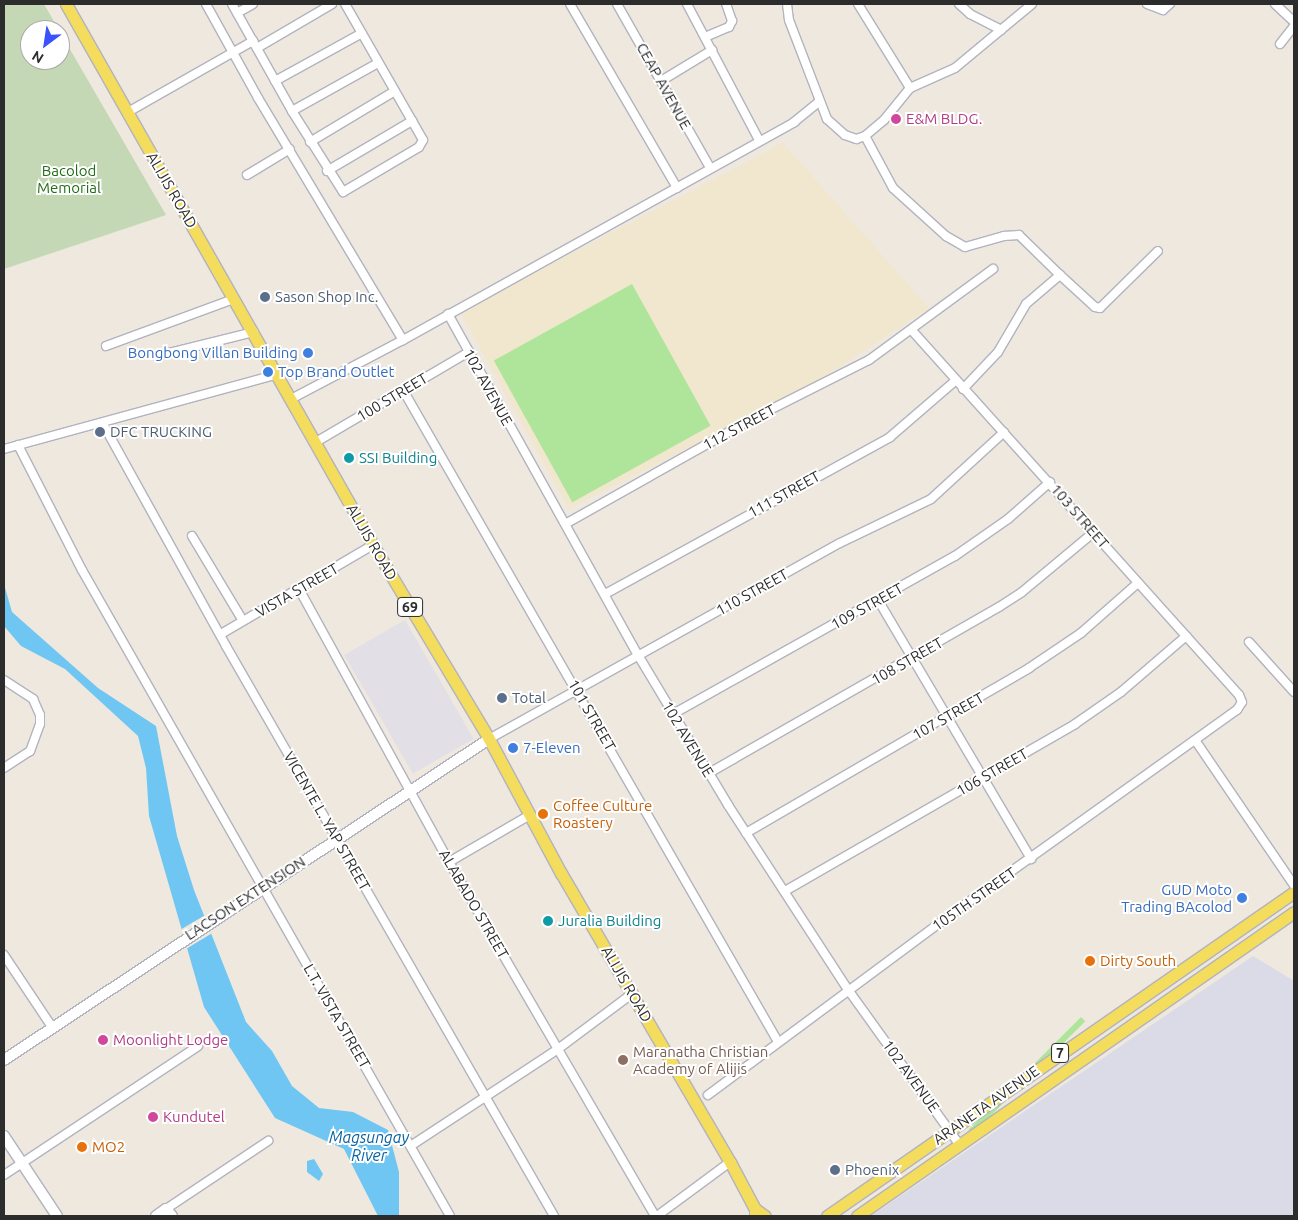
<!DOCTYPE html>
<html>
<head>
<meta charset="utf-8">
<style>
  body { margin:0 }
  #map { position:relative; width:1298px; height:1220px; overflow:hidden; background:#eee8de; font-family:Ubuntu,sans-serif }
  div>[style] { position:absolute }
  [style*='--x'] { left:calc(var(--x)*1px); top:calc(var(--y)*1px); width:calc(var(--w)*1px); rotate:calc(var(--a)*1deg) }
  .industrial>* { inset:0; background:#e2dfe7; transform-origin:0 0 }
  .education>* { inset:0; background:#f0e7ce }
  .airport>* { inset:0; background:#dadbe7 }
  .green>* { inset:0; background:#aee59a; transform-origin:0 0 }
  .cemetery>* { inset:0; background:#c4d8b5 }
  .water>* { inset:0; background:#6fc6f2 }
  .pier>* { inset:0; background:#eee8de }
  .roads { filter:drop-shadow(1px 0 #b2b3c0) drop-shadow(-1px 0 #b2b3c0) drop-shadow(0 1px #b2b3c0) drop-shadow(0 -1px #b2b3c0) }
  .street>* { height:8px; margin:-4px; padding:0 4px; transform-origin:4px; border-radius:4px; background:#fff }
  .secondary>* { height:10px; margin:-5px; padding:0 5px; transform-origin:5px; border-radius:5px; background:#fff }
  .primary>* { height:11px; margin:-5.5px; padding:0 5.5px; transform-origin:5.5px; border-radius:5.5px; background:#f4dc5d }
  .dots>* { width:14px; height:14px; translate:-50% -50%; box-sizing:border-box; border:2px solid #fff; border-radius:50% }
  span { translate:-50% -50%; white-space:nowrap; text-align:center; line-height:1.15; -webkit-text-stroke:4px #fff; paint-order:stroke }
  .shield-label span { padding:1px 4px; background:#fff; border:1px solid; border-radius:4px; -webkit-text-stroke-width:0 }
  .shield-label { font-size:14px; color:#2c2c2c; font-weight:700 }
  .street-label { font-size:15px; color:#2c2c2c }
  .hotel-label { font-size:15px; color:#b23c85 }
  .left { translate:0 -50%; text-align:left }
  .park-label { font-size:15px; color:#246c19 }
  .service-label { font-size:15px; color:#4e5e75 }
  .shop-label { font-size:15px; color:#366cbe }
  .right { translate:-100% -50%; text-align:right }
  .culture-label { font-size:15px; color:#0d838f }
  .food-label { font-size:15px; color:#c56008 }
  .education-label { font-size:15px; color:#785e54 }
  .water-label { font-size:16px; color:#0a63a2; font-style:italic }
  .frame { position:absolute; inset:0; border:5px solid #2c2c2c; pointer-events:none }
  .north { position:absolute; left:20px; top:20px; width:50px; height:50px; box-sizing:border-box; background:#fff; border:1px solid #ababab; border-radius:50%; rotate:211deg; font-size:14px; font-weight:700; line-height:20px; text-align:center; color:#2c2c2c }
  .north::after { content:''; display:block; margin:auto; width:18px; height:22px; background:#3b51fe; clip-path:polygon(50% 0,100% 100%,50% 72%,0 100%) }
</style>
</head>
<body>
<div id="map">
  <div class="industrial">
    <div style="left:405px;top:620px;width:137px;height:70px;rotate:60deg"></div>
  </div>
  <div class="education">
    <div style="clip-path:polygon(783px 143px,929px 308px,813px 384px,569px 509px,460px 312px)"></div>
  </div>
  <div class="airport">
    <div style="clip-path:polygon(1253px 956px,1294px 981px,1294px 1216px,871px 1216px)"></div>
  </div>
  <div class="green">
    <div style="left:632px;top:284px;width:162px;height:158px;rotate:61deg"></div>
    <div style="left:1081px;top:1017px;width:6px;height:159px;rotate:45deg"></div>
  </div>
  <div class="cemetery">
    <div style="clip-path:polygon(4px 4px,44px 4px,59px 30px,30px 30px,30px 60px,60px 60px,60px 32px,166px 215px,4px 269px)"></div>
  </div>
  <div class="water">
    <div style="clip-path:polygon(4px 584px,12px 612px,98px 688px,156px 726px,177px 836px,194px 890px,246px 1022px,272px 1051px,292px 1086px,319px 1108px,353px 1112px,388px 1130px,399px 1172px,399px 1216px,378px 1216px,344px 1149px,275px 1118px,204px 1007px,149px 816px,146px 768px,138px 736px,65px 669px,21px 646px,4px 626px)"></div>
    <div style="clip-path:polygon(314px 1159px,323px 1174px,319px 1181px,307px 1172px,307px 1161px)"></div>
  </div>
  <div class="pier">
    <div style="clip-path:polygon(207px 914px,214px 932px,186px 949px,180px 930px)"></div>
  </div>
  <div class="roads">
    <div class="street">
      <div style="--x:206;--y:4;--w:107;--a:61"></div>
      <div style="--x:258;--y:98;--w:282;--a:59.1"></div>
      <div style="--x:232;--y:4;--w:123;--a:60.7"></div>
      <div style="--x:292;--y:111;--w:96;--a:57.8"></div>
      <div style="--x:343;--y:192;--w:88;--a:-30.6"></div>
      <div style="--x:419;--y:147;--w:8;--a:-60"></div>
      <div style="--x:423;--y:140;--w:157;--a:-119.8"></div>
      <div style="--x:570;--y:4;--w:213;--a:59.8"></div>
      <div style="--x:617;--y:4;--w:189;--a:60.4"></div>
      <div style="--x:687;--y:4;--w:154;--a:62.1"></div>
      <div style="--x:787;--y:4;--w:16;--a:83"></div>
      <div style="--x:789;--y:20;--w:106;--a:69"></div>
      <div style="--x:827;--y:119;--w:24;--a:42"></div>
      <div style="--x:845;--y:135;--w:12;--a:20"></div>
      <div style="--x:856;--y:139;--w:9;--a:-18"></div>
      <div style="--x:865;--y:136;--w:25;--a:-40"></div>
      <div style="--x:884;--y:120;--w:41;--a:-50.9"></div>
      <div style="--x:910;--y:88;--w:49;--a:-24"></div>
      <div style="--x:955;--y:68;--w:100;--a:-39.7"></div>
      <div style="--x:858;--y:4;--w:99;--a:58.2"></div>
      <div style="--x:959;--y:4;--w:15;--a:42"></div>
      <div style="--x:970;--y:14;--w:35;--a:27"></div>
      <div style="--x:1147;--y:4;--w:17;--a:21"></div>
      <div style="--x:1163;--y:10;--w:9;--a:-41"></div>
      <div style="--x:1275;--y:4;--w:26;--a:43"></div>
      <div style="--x:237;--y:13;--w:18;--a:-29"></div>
      <div style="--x:705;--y:37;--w:26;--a:-23"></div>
      <div style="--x:729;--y:27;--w:7;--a:-63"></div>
      <div style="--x:732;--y:21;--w:18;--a:-109"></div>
      <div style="--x:1280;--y:44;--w:23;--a:-52"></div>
      <div style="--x:257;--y:48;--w:87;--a:-30.4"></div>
      <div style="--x:275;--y:81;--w:99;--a:-28.9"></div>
      <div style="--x:661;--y:81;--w:60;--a:-31.3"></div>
      <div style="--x:292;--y:111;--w:98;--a:-29.2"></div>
      <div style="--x:128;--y:112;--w:144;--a:-29.6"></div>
      <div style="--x:865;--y:136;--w:59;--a:61.7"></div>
      <div style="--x:893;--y:188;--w:72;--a:42.2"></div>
      <div style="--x:946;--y:236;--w:22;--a:30"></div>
      <div style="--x:965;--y:247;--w:41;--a:-15.8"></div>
      <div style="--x:1004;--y:236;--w:15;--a:-4"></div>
      <div style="--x:1019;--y:235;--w:57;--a:44.3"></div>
      <div style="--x:310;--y:142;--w:99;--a:-31"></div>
      <div style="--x:327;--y:171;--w:99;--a:-30.5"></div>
      <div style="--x:247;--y:175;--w:50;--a:-31.2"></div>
      <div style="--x:448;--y:314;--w:390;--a:60.9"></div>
      <div style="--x:638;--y:655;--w:175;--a:59"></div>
      <div style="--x:728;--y:805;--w:222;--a:57"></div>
      <div style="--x:849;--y:991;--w:188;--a:54.3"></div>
      <div style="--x:106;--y:346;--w:136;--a:-20.2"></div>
      <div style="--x:157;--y:356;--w:100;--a:-13.9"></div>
      <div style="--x:963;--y:389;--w:51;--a:-46.6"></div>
      <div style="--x:998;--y:352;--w:56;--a:-59.7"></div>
      <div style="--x:1026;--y:304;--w:45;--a:-40.5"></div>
      <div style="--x:1060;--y:275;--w:47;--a:42.4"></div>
      <div style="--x:1095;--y:307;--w:5;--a:11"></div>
      <div style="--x:1100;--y:308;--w:81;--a:-44.5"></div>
      <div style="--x:403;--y:390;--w:752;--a:60.09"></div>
      <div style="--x:291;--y:399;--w:127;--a:-27.8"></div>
      <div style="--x:403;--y:340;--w:448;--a:-29.1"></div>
      <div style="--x:794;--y:122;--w:32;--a:-39"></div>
      <div style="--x:103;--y:424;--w:254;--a:61"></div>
      <div style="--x:226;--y:646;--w:658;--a:60.08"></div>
      <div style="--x:316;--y:442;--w:178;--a:-30.5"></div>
      <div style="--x:18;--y:445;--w:140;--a:62.9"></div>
      <div style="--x:82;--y:570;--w:743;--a:60.33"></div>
      <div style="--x:4;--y:449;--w:284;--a:-15.3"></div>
      <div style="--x:567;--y:523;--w:210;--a:-29.4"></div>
      <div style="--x:750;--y:420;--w:133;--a:-26.8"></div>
      <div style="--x:869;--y:360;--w:154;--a:-36.3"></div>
      <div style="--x:192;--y:536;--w:99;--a:59"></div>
      <div style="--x:299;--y:589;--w:311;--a:61.2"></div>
      <div style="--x:449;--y:862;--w:410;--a:59.8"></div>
      <div style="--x:605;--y:594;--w:325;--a:-28.8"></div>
      <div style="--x:890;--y:437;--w:86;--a:-40.7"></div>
      <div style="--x:878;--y:600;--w:301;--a:59.4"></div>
      <div style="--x:221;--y:634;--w:176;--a:-30.4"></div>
      <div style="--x:1249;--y:642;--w:67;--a:48"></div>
      <div style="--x:4;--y:680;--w:35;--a:33"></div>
      <div style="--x:33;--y:699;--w:17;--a:66"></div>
      <div style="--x:40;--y:715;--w:9;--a:90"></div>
      <div style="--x:40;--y:724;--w:29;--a:110"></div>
      <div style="--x:30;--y:751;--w:31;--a:147"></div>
      <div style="--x:673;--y:714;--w:323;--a:-29.3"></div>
      <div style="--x:955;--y:556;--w:65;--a:-34.9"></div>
      <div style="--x:1008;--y:519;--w:56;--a:-41.4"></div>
      <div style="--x:489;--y:739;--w:402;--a:-29.2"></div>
      <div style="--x:840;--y:543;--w:101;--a:-25.8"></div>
      <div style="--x:931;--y:499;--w:99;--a:-42.5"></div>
      <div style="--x:1195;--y:740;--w:176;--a:55.7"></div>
      <div style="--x:709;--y:773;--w:334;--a:-29.8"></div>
      <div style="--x:999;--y:607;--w:27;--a:-33"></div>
      <div style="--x:1022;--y:592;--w:94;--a:-39.8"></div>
      <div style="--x:746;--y:833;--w:328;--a:-30.2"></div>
      <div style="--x:1029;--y:668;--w:63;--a:-33.9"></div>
      <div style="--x:1081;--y:633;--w:76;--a:-41.3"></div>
      <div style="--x:449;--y:862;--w:91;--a:-30.2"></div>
      <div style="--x:785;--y:891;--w:335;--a:-29.9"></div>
      <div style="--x:1075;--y:724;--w:56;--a:-34.8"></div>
      <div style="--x:1121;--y:692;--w:86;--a:-40.7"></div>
      <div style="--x:4;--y:955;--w:87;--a:56.3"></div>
      <div style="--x:708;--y:1095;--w:322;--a:-36.6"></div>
      <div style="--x:967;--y:903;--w:332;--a:-35.6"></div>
      <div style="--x:1237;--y:710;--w:9;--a:-58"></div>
      <div style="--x:1242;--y:702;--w:8;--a:-113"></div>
      <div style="--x:1239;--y:695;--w:489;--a:-131.9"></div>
      <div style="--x:412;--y:1145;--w:175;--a:-33.3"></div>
      <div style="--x:558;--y:1049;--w:94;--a:-36.7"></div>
      <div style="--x:4;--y:1175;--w:233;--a:-33.6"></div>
      <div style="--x:166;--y:1209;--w:123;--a:-33.7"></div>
      <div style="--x:657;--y:1216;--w:91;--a:-36.5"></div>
    </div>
    <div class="secondary">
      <div style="--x:4;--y:1060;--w:582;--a:-33.5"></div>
      <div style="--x:4;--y:1136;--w:96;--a:56.5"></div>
      <div style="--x:156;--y:1216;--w:12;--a:-35"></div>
      <div style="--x:166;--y:1209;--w:9;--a:49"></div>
    </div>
    <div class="primary">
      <div style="--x:66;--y:4;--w:622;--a:60.43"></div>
      <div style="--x:373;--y:545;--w:226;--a:59.1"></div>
      <div style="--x:489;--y:739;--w:152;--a:61.8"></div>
      <div style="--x:561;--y:873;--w:335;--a:59.7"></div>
      <div style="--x:730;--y:1162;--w:53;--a:62"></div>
      <div style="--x:755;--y:1209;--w:7;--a:90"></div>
      <div style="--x:755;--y:1209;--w:12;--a:35"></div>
      <div style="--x:827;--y:1216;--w:568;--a:-34.75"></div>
      <div style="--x:857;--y:1216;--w:532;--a:-34.82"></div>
    </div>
  </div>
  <div class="dots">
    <div style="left:896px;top:119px;background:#d1479c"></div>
    <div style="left:265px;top:297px;background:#5c6f8a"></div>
    <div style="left:308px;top:353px;background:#3f7fe0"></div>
    <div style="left:268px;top:372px;background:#3f7fe0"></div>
    <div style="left:100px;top:432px;background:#5c6f8a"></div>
    <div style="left:349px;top:458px;background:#0f9aa8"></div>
    <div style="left:502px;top:698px;background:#5c6f8a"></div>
    <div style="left:513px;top:748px;background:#3f7fe0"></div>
    <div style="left:543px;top:814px;background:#e8710a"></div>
    <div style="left:1242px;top:898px;background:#3f7fe0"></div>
    <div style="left:548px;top:921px;background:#0f9aa8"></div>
    <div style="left:1090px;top:961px;background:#e8710a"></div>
    <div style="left:103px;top:1040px;background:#d1479c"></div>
    <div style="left:623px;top:1060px;background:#8d6e63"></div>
    <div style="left:153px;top:1117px;background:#d1479c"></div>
    <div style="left:82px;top:1147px;background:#e8710a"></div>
    <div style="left:835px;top:1170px;background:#5c6f8a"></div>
  </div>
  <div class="shield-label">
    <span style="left:410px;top:607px">69</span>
    <span style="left:1060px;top:1053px">7</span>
  </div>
  <div class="street-label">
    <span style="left:664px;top:86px;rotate:61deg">CEAP AVENUE</span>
    <span style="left:172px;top:190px;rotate:60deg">ALIJIS ROAD</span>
    <span style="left:488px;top:387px;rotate:61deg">102 AVENUE</span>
    <span style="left:392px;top:397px;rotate:-31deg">100 STREET</span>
    <span style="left:739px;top:427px;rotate:-28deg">112 STREET</span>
    <span style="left:784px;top:494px;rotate:-29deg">111 STREET</span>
    <span style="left:1080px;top:516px;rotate:49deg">103 STREET</span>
    <span style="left:372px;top:542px;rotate:60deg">ALIJIS ROAD</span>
    <span style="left:297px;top:590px;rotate:-30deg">VISTA STREET</span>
    <span style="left:752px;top:592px;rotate:-29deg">110 STREET</span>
    <span style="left:867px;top:606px;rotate:-29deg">109 STREET</span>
    <span style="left:907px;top:661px;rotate:-30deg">108 STREET</span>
    <span style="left:592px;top:715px;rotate:60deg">101 STREET</span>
    <span style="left:948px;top:716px;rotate:-30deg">107 STREET</span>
    <span style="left:688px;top:739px;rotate:59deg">102 AVENUE</span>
    <span style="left:992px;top:772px;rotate:-30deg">106 STREET</span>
    <span style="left:327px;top:821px;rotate:60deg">VICENTE L. YAP STREET</span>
    <span style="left:245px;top:898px;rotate:-33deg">LACSON EXTENSION</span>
    <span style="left:974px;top:899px;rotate:-35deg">105TH STREET</span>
    <span style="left:474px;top:904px;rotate:60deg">ALABADO STREET</span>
    <span style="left:627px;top:984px;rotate:60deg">ALIJIS ROAD</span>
    <span style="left:337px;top:1016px;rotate:60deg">L.T. VISTA STREET</span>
    <span style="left:911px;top:1076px;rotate:54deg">102 AVENUE</span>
    <span style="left:986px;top:1105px;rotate:-35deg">ARANETA AVENUE</span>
  </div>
  <div class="hotel-label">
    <span class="left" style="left:906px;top:119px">E&amp;M BLDG.</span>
    <span class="left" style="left:113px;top:1040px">Moonlight Lodge</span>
    <span class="left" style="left:163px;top:1117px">Kundutel</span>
  </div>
  <div class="park-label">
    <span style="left:69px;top:179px">Bacolod<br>Memorial</span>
  </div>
  <div class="service-label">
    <span class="left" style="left:275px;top:297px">Sason Shop Inc.</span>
    <span class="left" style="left:110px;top:432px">DFC TRUCKING</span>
    <span class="left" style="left:512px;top:698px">Total</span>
    <span class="left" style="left:845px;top:1170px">Phoenix</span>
  </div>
  <div class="shop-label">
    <span class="right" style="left:298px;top:353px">Bongbong Villan Building</span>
    <span class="left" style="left:278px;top:372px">Top Brand Outlet</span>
    <span class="left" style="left:523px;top:748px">7-Eleven</span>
    <span class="right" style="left:1232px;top:898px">GUD Moto<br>Trading BAcolod</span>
  </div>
  <div class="culture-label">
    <span class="left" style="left:359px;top:458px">SSI Building</span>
    <span class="left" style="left:558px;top:921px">Juralia Building</span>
  </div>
  <div class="food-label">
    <span class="left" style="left:553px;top:814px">Coffee Culture<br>Roastery</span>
    <span class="left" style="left:1100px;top:961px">Dirty South</span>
    <span class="left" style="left:92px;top:1147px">MO2</span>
  </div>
  <div class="education-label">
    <span class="left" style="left:633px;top:1060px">Maranatha Christian<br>Academy of Alijis</span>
  </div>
  <div class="water-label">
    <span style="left:369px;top:1146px">Magsungay<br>River</span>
  </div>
  <div class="frame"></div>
  <div class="north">N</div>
</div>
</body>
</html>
